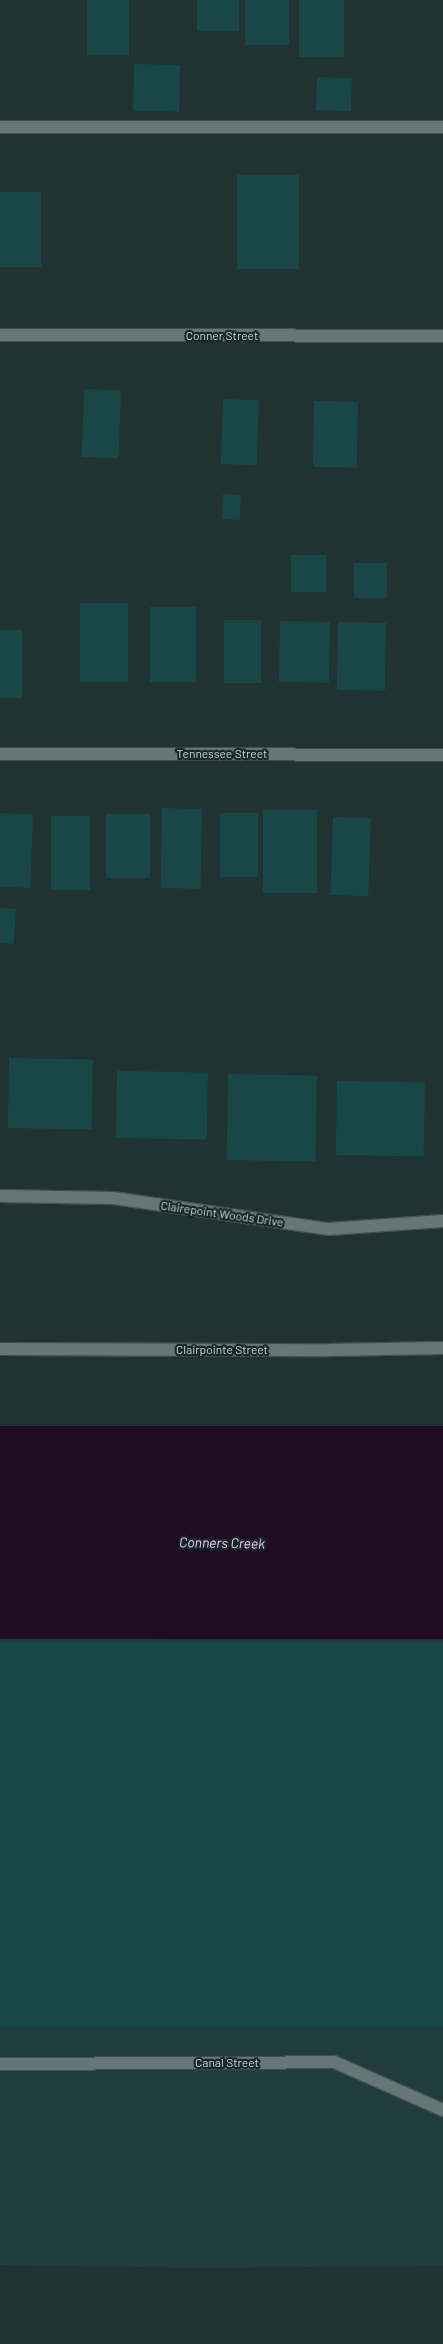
<!DOCTYPE html>
<html>
<head>
<meta charset="utf-8">
<style>
  body { margin:0 }
  #map { position:relative; width:443px; height:2344px; overflow:hidden; background:#213232; font-family:Barlow,sans-serif }
  div>[style] { position:absolute }
  [style*='--x'] { left:calc(var(--x)*1px); top:calc(var(--y)*1px); width:calc(var(--w)*1px); rotate:calc(var(--a)*1deg) }
  .built>* { inset:0; background:#213c3c }
  .water>* { inset:0; background:#200c21; transform-origin:0 0 }
  .building>* { inset:0; background:#194646; transform-origin:0 0 }
  .roads { filter:drop-shadow(1px 0 #404f4f) drop-shadow(-1px 0 #404f4f) drop-shadow(0 1px #404f4f) drop-shadow(0 -1px #404f4f) }
  .lane>* { height:12px; margin:-6px; padding:0 6px; transform-origin:6px; border-radius:6px; background:#647776 }
  .street>* { height:12px; margin:-6px; padding:0 6px; transform-origin:6px; border-radius:6px; background:#647776 }
  span { translate:-50% -50%; white-space:nowrap; text-align:center; line-height:1.15; -webkit-text-stroke:4.5px #172828; paint-order:stroke }
  .street-label { font-size:12px; color:#ccd6d6 }
  .water-label { font-size:14px; color:#f3c6f5; font-style:italic }
</style>
</head>
<body>
<div id="map">
  <div class="built">
    <div style="clip-path:polygon(0 1639px,443px 1640px,443px 2266px,201px 2268px,0 2265px)"></div>
  </div>
  <div class="water">
    <div style="left:0;top:1426px;width:443px;height:213px"></div>
  </div>
  <div class="building">
    <div style="left:87px;top:0;width:42px;height:55px"></div>
    <div style="left:197px;top:0;width:42px;height:31px"></div>
    <div style="left:245px;top:0;width:44px;height:45px"></div>
    <div style="left:299px;top:0;width:45px;height:57px"></div>
    <div style="left:134px;top:64px;width:46px;height:47px;rotate:1deg"></div>
    <div style="left:317px;top:77px;width:35px;height:33px;rotate:2deg"></div>
    <div style="left:237px;top:175px;width:62px;height:94px"></div>
    <div style="left:0;top:192px;width:41px;height:75px"></div>
    <div style="left:84px;top:389px;width:37px;height:68px;rotate:2deg"></div>
    <div style="left:223px;top:399px;width:36px;height:65px;rotate:2deg"></div>
    <div style="left:314px;top:401px;width:44px;height:66px;rotate:1deg"></div>
    <div style="left:223px;top:494px;width:18px;height:25px;rotate:3deg"></div>
    <div style="left:291px;top:555px;width:35px;height:37px"></div>
    <div style="left:354px;top:563px;width:33px;height:35px"></div>
    <div style="left:80px;top:603px;width:48px;height:79px"></div>
    <div style="left:150px;top:607px;width:46px;height:75px"></div>
    <div style="left:224px;top:620px;width:37px;height:63px"></div>
    <div style="left:280px;top:621px;width:50px;height:61px;rotate:1deg"></div>
    <div style="left:338px;top:622px;width:48px;height:68px;rotate:1deg"></div>
    <div style="left:0;top:630px;width:22px;height:68px"></div>
    <div style="left:162px;top:808px;width:40px;height:80px;rotate:1deg"></div>
    <div style="left:263px;top:810px;width:54px;height:83px"></div>
    <div style="left:0;top:813px;width:33px;height:74px;rotate:2deg"></div>
    <div style="left:220px;top:813px;width:38px;height:64px"></div>
    <div style="left:106px;top:814px;width:44px;height:64px"></div>
    <div style="left:51px;top:816px;width:39px;height:74px"></div>
    <div style="left:333px;top:817px;width:38px;height:78px;rotate:2deg"></div>
    <div style="left:0;top:908px;width:16px;height:35px;rotate:4deg"></div>
    <div style="left:9px;top:1058px;width:84px;height:70px;rotate:1deg"></div>
    <div style="left:117px;top:1071px;width:91px;height:67px;rotate:1deg"></div>
    <div style="left:228px;top:1074px;width:89px;height:86px;rotate:1deg"></div>
    <div style="left:337px;top:1081px;width:88px;height:74px;rotate:1deg"></div>
    <div style="left:443px;top:1642px;width:384px;height:443px;rotate:90deg"></div>
  </div>
  <div class="roads">
    <div class="lane">
      <div style="--x:0;--y:127;--w:443;--a:0"></div>
      <div style="--x:0;--y:2064;--w:334;--a:-0.3"></div>
      <div style="--x:334;--y:2062;--w:119;--a:23.8"></div>
    </div>
    <div class="street">
      <div style="--x:0;--y:335;--w:443;--a:0.1"></div>
      <div style="--x:0;--y:754;--w:443;--a:0.1"></div>
      <div style="--x:0;--y:1196;--w:113;--a:1"></div>
      <div style="--x:113;--y:1198;--w:218;--a:8.2"></div>
      <div style="--x:329;--y:1229;--w:114;--a:-4"></div>
      <div style="--x:0;--y:1349;--w:328;--a:0.2"></div>
      <div style="--x:328;--y:1350;--w:115;--a:-1"></div>
    </div>
  </div>
  <div class="street-label">
    <span style="left:222px;top:336px">Conner Street</span>
    <span style="left:222px;top:754px">Tennessee Street</span>
    <span style="left:222px;top:1214px;rotate:8deg">Clairepoint Woods Drive</span>
    <span style="left:222px;top:1350px">Clairpointe Street</span>
    <span style="left:227px;top:2063px">Canal Street</span>
  </div>
  <div class="water-label">
    <span style="left:222px;top:1543px;rotate:1deg">Conners Creek</span>
  </div>
</div>
</body>
</html>
